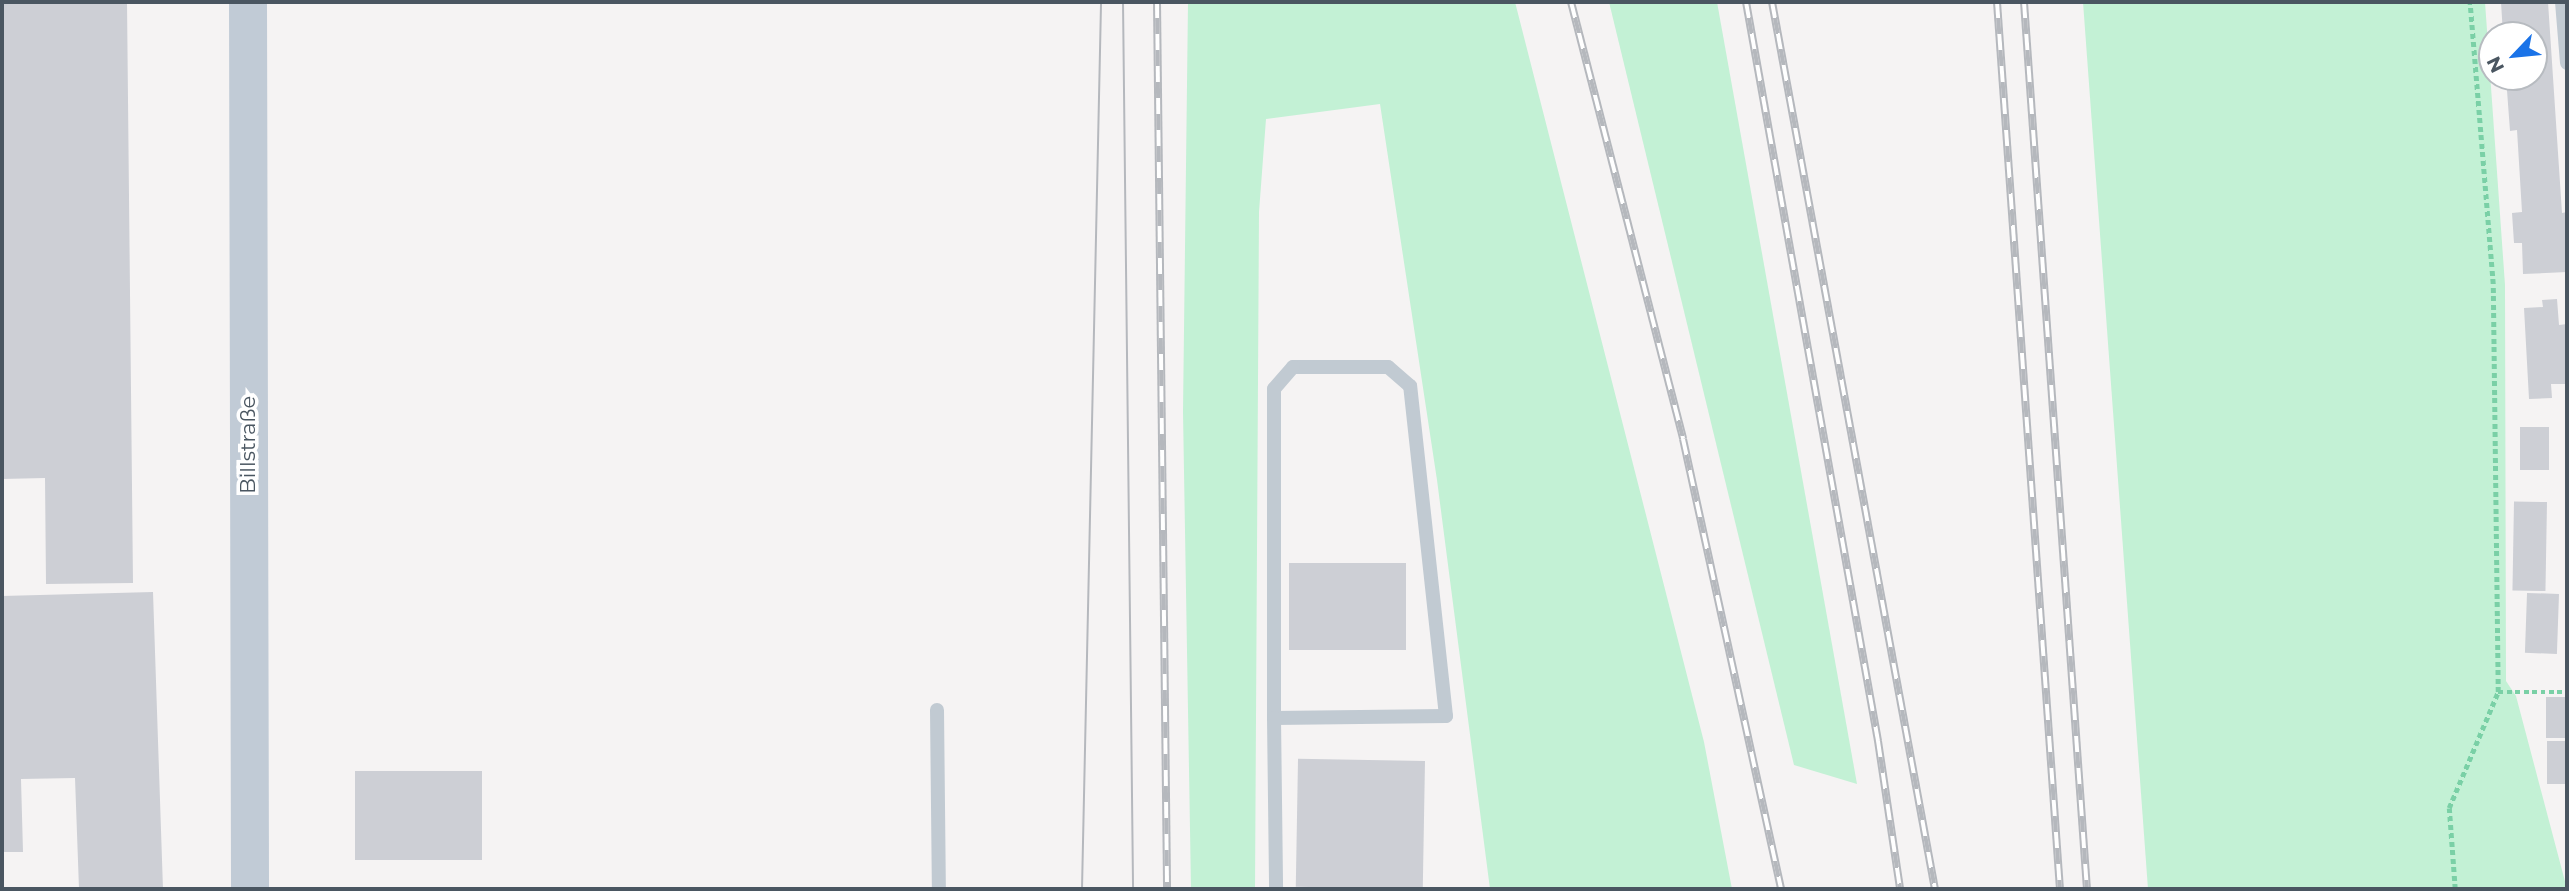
<!DOCTYPE html>
<html>
<head>
<meta charset="utf-8">
<style>
  body { margin:0 }
  #map { position:relative; width:2569px; height:891px; overflow:hidden; background:#f5f3f3; font-family:Montserrat,sans-serif }
  div>[style] { position:absolute }
  [style*='--x'] { left:calc(var(--x)*1px); top:calc(var(--y)*1px); width:calc(var(--w)*1px); rotate:calc(var(--a)*1deg) }
  .green>* { inset:0; background:#c3f1d5 }
  .building>* { inset:0; background:#cdcfd5; transform-origin:0 0 }
  .path>* { height:4.5px; margin-top:-2.25px; transform-origin:0; background:repeating-linear-gradient(90deg,#7ad0a6 0 5px,transparent 0 8.5px) }
  .lane>* { height:14px; margin:-7px; padding:0 7px; transform-origin:7px; border-radius:7px; background:#c1cad2 }
  .secondary>* { height:38px; margin:-19px; padding:0 19px; transform-origin:19px; border-radius:19px; background:#c1cbd6 }
  .tram>* { height:2px; margin:-1px; padding:0 1px; transform-origin:1px; border-radius:1px; background:#b5b8bd }
  .rail>* { height:8px; margin-top:-4px; transform-origin:0; background:repeating-linear-gradient(90deg,#fff 0 16px,#b5b8bd 0 32px); box-sizing:border-box; border-block:2px solid #b5b8bd }
  span { translate:-50% -50%; white-space:nowrap; text-align:center; line-height:1.15; -webkit-text-stroke:7px #fff; paint-order:stroke }
  .street-label { font-size:21px; color:#4a5661 }
  .frame { position:absolute; inset:0; border:4px solid #4a5661; pointer-events:none }
  .north { position:absolute; left:2478px; top:21px; width:70px; height:70px; box-sizing:border-box; background:#fff; border:2px solid #b7bbc0; border-radius:50%; rotate:244deg; font-size:19px; font-weight:700; line-height:28px; text-align:center; color:#4a5661 }
  .north::after { content:''; display:block; margin:auto; width:24px; height:32px; background:#1a73e8; clip-path:polygon(50% 0,100% 100%,50% 72%,0 100%) }
</style>
</head>
<body>
<div id="map">
  <div class="green">
    <div style="clip-path:polygon(1188px 2px,1515px 2px,1704px 742px,1732px 889px,1490px 889px,1437px 480px,1380px 104px,1266px 119px,1259px 212px,1255px 889px,1191px 889px,1183px 412px)"></div>
    <div style="clip-path:polygon(1609px 2px,1717px 2px,1857px 784px,1794px 765px)"></div>
    <div style="clip-path:polygon(2083px 2px,2485px 2px,2505px 285px,2506px 681px,2516px 696px,2567px 889px,2148px 889px)"></div>
  </div>
  <div class="building">
    <div style="clip-path:polygon(2px 2px,127px 2px,133px 583px,46px 584px,45px 478px,2px 479px)"></div>
    <div style="clip-path:polygon(2501px 2px,2548px 2px,2562px 213px,2567px 212px,2567px 272px,2523px 274px,2522px 243px,2514px 243px,2512px 213px,2522px 212px,2517px 130px,2510px 131px,2506px 77px,2534px 77px,2534px 35px,2503px 35px)"></div>
    <div style="clip-path:polygon(2557px 299px,2559px 325px,2567px 324px,2567px 384px,2551px 384px,2552px 398px,2529px 399px,2524px 308px,2543px 307px,2542px 300px)"></div>
    <div style="left:2520px;top:427px;width:29px;height:43px"></div>
    <div style="left:2547px;top:502px;width:89px;height:33px;rotate:91deg"></div>
    <div style="left:1289px;top:563px;width:117px;height:87px"></div>
    <div style="clip-path:polygon(153px 592px,163px 889px,79px 889px,75px 778px,21px 779px,23px 852px,2px 852px,2px 596px)"></div>
    <div style="left:2559px;top:594px;width:60px;height:32px;rotate:92deg"></div>
    <div style="left:2546px;top:697px;width:21px;height:41px"></div>
    <div style="left:2567px;top:741px;width:43px;height:20px;rotate:90deg"></div>
    <div style="left:1425px;top:761px;width:128px;height:127px;rotate:91deg"></div>
    <div style="left:355px;top:771px;width:127px;height:89px"></div>
  </div>
  <div class="path">
    <div style="--x:2498;--y:692;--w:69;--a:0"></div>
    <div style="--x:2455;--y:889;--w:81;--a:-94.2"></div>
    <div style="--x:2449;--y:808;--w:126;--a:-67.1"></div>
    <div style="--x:2498;--y:692;--w:408;--a:-90.7"></div>
    <div style="--x:2493;--y:284;--w:283;--a:-94.7"></div>
  </div>
  <div class="lane">
    <div style="--x:2562;--y:2;--w:61;--a:85.3"></div>
    <div style="--x:937;--y:710;--w:179;--a:89.4"></div>
    <div style="--x:1274;--y:718;--w:172;--a:-0.7"></div>
    <div style="--x:1446;--y:716;--w:332;--a:-96.2"></div>
    <div style="--x:1410;--y:386;--w:29;--a:-139"></div>
    <div style="--x:1388;--y:367;--w:95;--a:180"></div>
    <div style="--x:1293;--y:367;--w:29;--a:131"></div>
    <div style="--x:1274;--y:389;--w:329;--a:90"></div>
    <div style="--x:1274;--y:718;--w:171;--a:89.3"></div>
  </div>
  <div class="secondary">
    <div style="--x:248;--y:2;--w:887;--a:89.87"></div>
  </div>
  <div class="tram">
    <div style="--x:1123;--y:2;--w:887;--a:89.35"></div>
    <div style="--x:1082;--y:889;--w:887;--a:-88.77"></div>
  </div>
  <div class="rail">
    <div style="--x:1157;--y:2;--w:887;--a:89.35"></div>
    <div style="--x:1571;--y:2;--w:451;--a:75.6"></div>
    <div style="--x:1683;--y:439;--w:461;--a:77.7"></div>
    <div style="--x:1746;--y:2;--w:751;--a:79.87"></div>
    <div style="--x:1878;--y:741;--w:150;--a:81.5"></div>
    <div style="--x:1772;--y:2;--w:902;--a:79.59"></div>
    <div style="--x:1997;--y:2;--w:889;--a:85.94"></div>
    <div style="--x:2024;--y:2;--w:889;--a:85.94"></div>
  </div>
  <div class="street-label">
    <span style="left:248px;top:445px;rotate:-90deg">Billstraße</span>
  </div>
  <div class="frame"></div>
  <div class="north">N</div>
</div>
</body>
</html>
